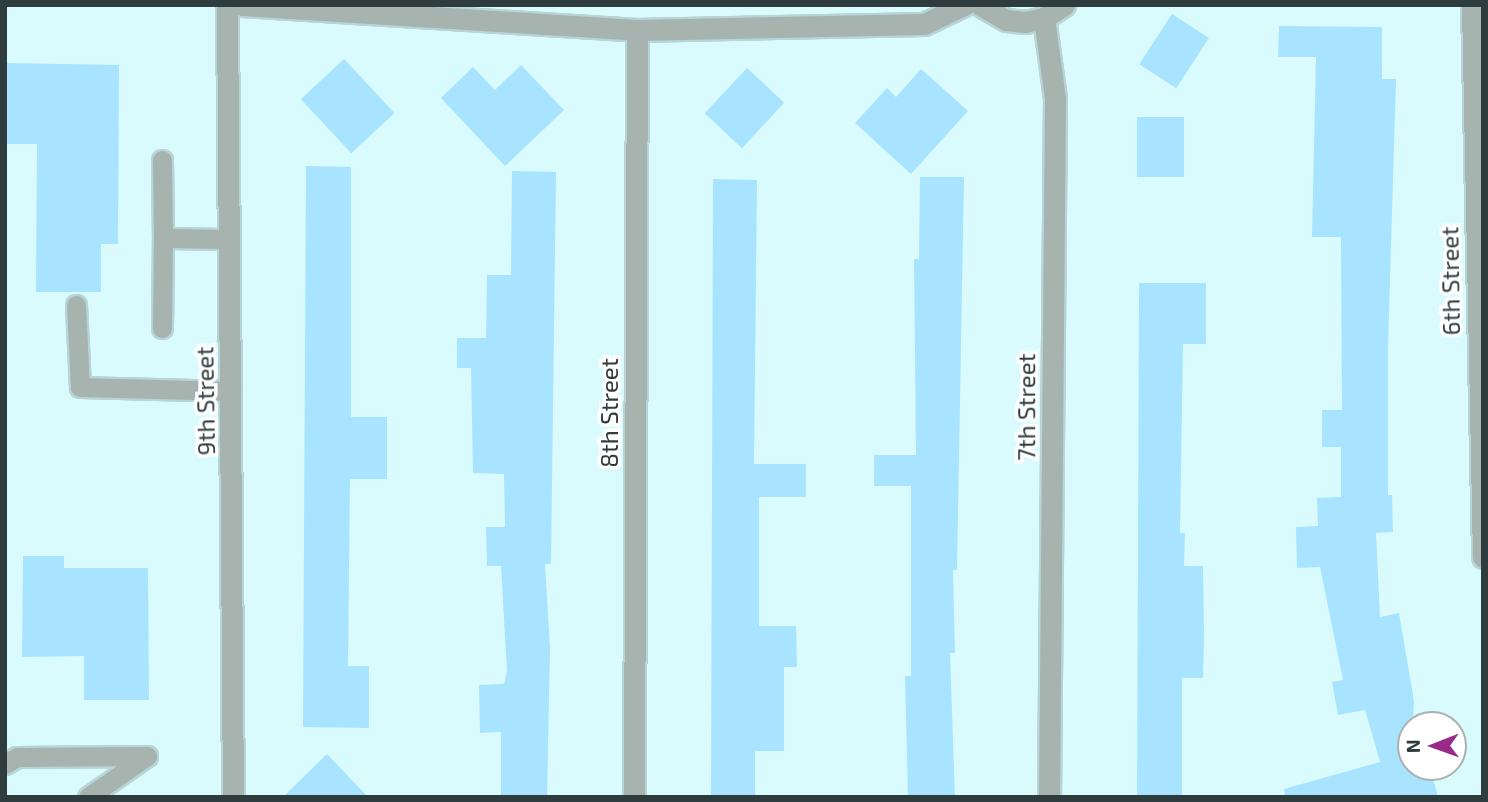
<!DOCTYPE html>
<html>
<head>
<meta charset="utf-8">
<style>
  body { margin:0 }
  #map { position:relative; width:1488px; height:802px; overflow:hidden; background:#d9fbfe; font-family:"Exo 2",sans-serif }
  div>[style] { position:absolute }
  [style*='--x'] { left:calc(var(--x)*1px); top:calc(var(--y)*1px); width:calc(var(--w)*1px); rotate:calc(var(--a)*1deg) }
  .building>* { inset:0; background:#a8e3ff; transform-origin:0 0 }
  .roads { filter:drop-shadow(2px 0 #b7d5d7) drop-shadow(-2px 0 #b7d5d7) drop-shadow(0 2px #b7d5d7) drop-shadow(0 -2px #b7d5d7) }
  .lane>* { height:19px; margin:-9.5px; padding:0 9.5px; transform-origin:9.5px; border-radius:9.5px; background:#a6b3af }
  .street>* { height:21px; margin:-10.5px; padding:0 10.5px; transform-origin:10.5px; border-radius:10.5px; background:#a6b3af }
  span { translate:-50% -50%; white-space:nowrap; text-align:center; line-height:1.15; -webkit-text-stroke:7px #fff; paint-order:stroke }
  .street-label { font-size:24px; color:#2e3c3d }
  .frame { position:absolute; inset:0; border:7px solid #2e3c3d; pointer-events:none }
  .north { position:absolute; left:1397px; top:711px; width:70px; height:70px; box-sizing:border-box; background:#fff; border:2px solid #abb1b1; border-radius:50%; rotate:269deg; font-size:19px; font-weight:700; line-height:28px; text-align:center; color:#2e3c3d }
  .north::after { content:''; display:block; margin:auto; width:24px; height:32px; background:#9a2a89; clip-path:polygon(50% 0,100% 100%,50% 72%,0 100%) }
</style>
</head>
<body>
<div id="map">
  <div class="building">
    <div style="left:1172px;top:14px;width:44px;height:60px;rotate:33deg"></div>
    <div style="clip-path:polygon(1279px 26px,1382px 27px,1382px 79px,1396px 79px,1388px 347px,1388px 495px,1392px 495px,1393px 532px,1376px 533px,1380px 617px,1399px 613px,1414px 701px,1411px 767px,1430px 767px,1438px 797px,1285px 797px,1284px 789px,1380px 762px,1365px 710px,1338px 715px,1332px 682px,1343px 680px,1320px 567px,1297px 568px,1296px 527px,1318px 526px,1317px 498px,1341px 497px,1341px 447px,1322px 447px,1322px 410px,1342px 410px,1341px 237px,1312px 237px,1316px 57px,1278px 57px)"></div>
    <div style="left:344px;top:59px;width:74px;height:59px;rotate:47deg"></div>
    <div style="clip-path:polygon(5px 63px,119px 65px,118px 244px,101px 244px,101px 292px,36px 292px,37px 144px,5px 144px)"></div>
    <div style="clip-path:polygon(521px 65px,564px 110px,505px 166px,441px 98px,473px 67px,495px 90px)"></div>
    <div style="left:747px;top:68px;width:51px;height:62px;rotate:43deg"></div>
    <div style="clip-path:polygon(921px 69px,968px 111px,911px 174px,855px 123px,887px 88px,896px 97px)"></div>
    <div style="left:1137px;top:117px;width:47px;height:60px"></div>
    <div style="clip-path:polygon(306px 166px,351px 167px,351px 417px,387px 417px,387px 479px,350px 479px,348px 666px,369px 666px,369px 728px,303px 727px)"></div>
    <div style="clip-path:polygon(512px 171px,556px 172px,551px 564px,545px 564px,550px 648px,547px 797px,501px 797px,501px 732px,480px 733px,479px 685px,504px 684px,507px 671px,501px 566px,487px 566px,486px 527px,505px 527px,504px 474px,473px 473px,471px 368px,457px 368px,457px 338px,486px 338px,487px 275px,511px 275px)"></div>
    <div style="clip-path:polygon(920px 177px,964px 177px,957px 570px,953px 570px,955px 653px,950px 653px,955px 797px,908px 797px,905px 676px,911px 676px,911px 486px,874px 486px,874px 455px,916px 455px,914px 259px,919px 259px)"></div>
    <div style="clip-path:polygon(713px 179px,757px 180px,754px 464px,806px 464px,806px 497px,759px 497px,759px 626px,796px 626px,797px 667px,784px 667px,784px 751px,755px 751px,755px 797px,711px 797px)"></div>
    <div style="clip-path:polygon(1139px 283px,1206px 283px,1206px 344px,1183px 344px,1180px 533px,1185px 533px,1184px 566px,1203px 566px,1204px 636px,1203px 678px,1182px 678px,1182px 797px,1137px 797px)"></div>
    <div style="clip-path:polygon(23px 556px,64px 556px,64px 568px,148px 568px,149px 700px,84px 700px,84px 656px,22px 657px)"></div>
    <div style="clip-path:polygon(327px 754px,368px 797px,283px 797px)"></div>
  </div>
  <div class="roads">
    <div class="lane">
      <div style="--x:162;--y:160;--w:78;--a:89.3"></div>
      <div style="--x:76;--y:305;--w:82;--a:87.2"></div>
      <div style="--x:80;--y:387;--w:151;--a:1.5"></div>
      <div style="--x:162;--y:328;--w:90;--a:-89.4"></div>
      <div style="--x:163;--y:238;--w:67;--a:0.9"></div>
      <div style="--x:5;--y:764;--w:14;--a:-30"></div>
      <div style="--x:17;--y:757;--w:130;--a:-0.4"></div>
      <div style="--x:147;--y:756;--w:72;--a:145.2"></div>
    </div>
    <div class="street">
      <div style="--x:227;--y:5;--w:792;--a:89.57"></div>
      <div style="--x:242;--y:5;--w:396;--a:3.6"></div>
      <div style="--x:637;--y:30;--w:287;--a:-1.2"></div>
      <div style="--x:924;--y:24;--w:44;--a:-25.4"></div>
      <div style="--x:980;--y:5;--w:30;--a:30"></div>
      <div style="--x:1006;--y:20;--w:19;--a:6"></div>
      <div style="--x:1025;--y:22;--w:19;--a:-12"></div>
      <div style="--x:1044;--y:18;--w:24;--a:-33"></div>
      <div style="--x:1472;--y:5;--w:552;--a:88.86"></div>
      <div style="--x:1044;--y:18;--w:81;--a:82.2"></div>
      <div style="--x:1055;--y:98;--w:699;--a:90.49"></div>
      <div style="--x:634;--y:797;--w:767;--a:-89.78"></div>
    </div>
  </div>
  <div class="street-label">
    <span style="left:1450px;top:281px;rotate:-91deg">6th Street</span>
    <span style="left:205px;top:401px;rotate:-91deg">9th Street</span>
    <span style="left:1026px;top:407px;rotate:-90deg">7th Street</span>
    <span style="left:609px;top:413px;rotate:-90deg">8th Street</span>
  </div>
  <div class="frame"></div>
  <div class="north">N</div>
</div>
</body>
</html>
